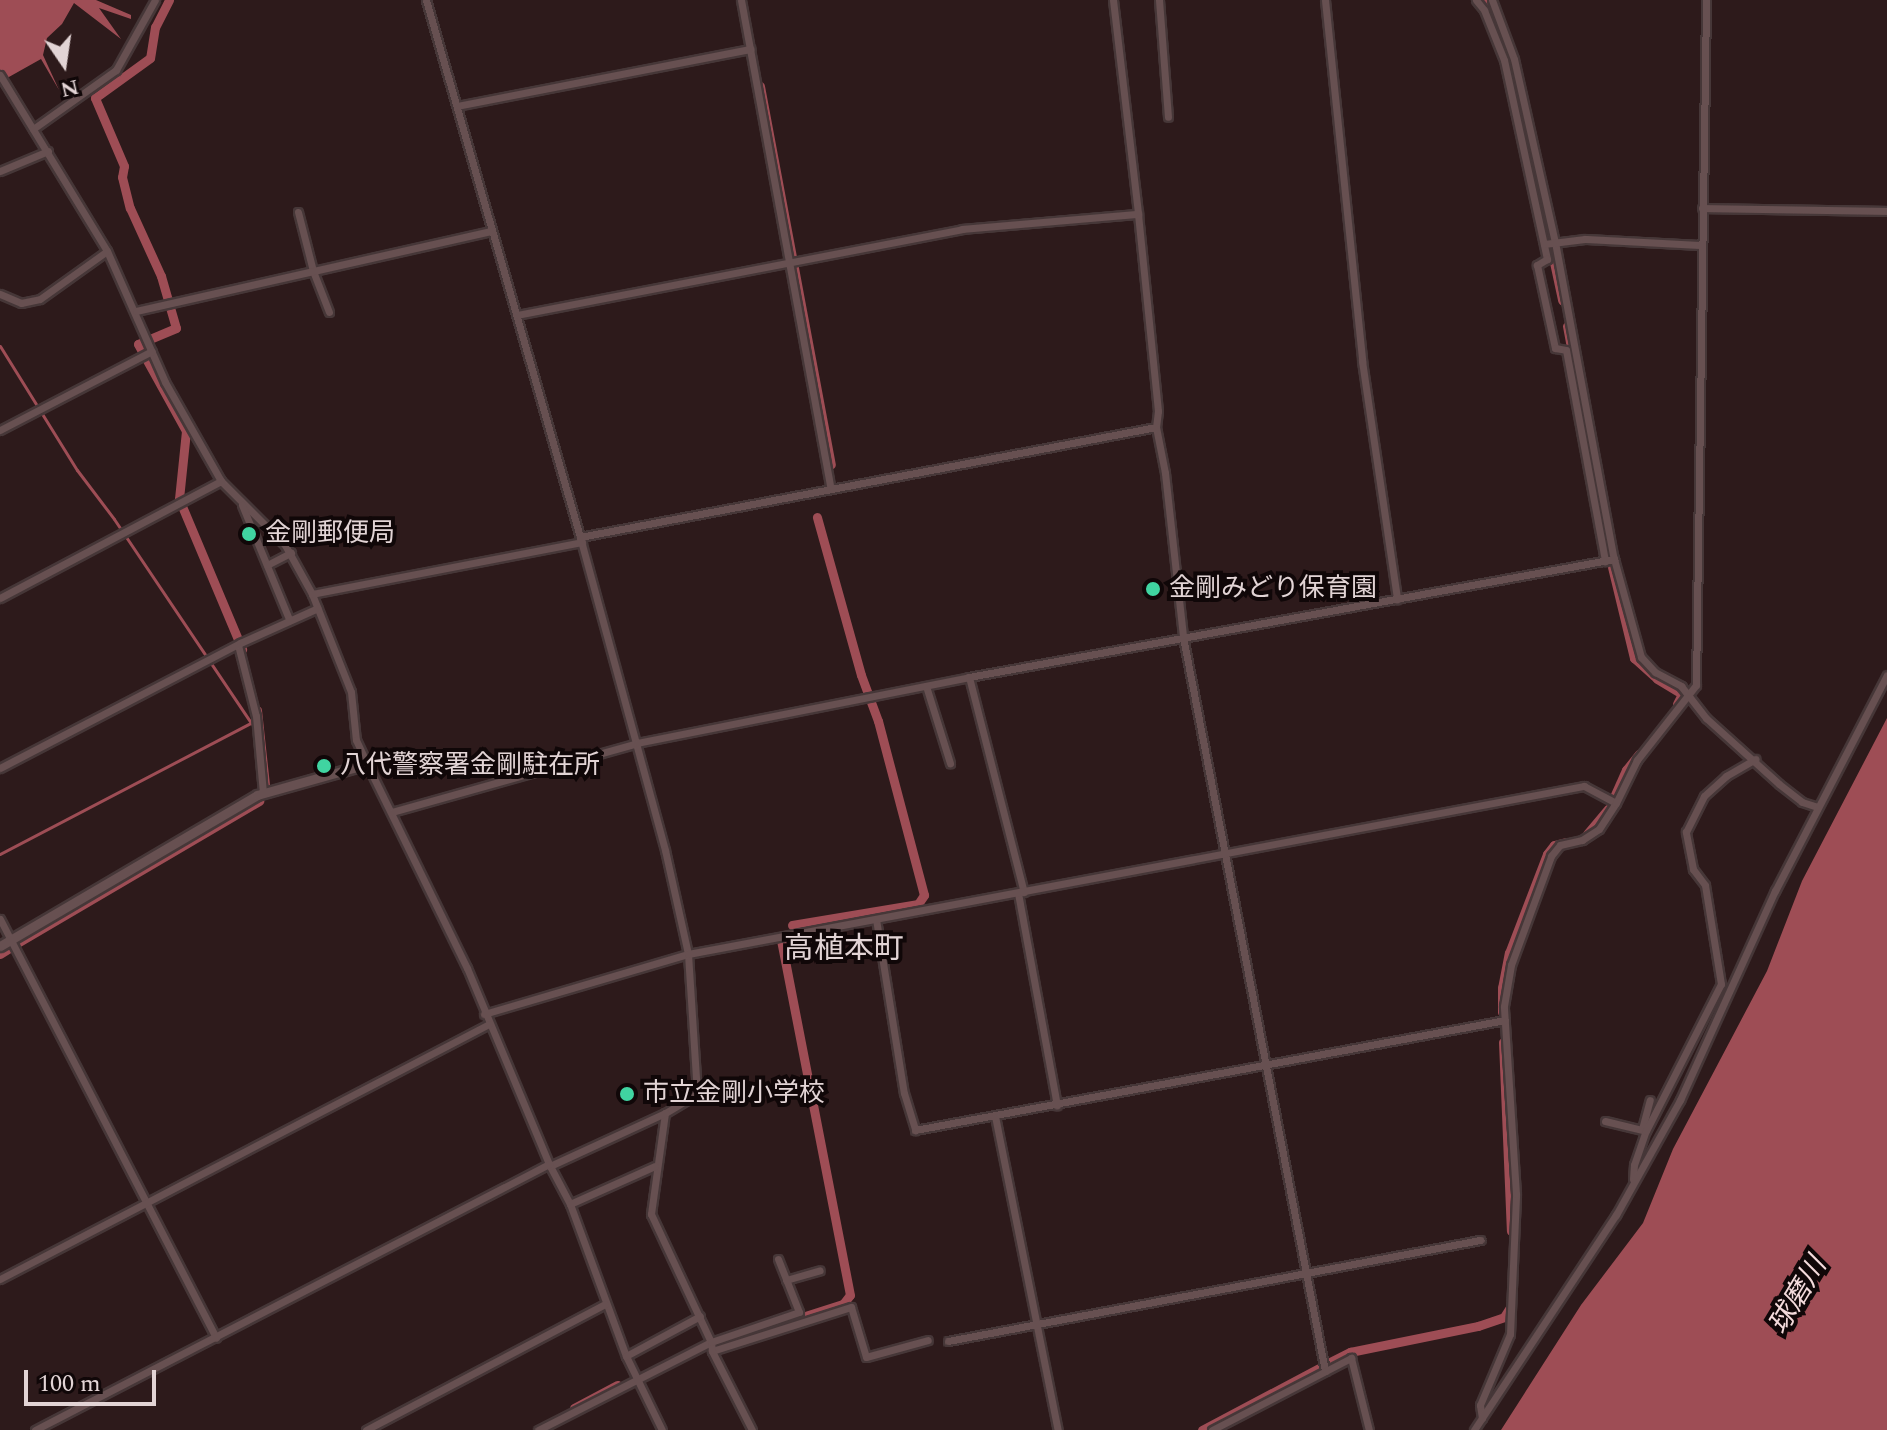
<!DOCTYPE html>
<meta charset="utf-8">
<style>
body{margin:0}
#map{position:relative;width:1887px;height:1430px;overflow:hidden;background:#2d1a1b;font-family:Spectral,"Noto Sans JP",serif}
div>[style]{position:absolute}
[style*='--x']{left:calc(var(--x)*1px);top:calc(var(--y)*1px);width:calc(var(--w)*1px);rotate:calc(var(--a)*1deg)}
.water>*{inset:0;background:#9e4d55}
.stream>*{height:3px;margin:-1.5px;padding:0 1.5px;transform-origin:1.5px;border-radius:1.5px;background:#9e4d55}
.canal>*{height:9px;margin:-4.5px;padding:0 4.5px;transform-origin:4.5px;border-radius:4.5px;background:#9e4d55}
.roads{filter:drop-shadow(2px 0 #463738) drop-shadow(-2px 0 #463738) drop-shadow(0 2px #463738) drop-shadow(0 -2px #463738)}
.minor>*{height:7px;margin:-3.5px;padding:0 3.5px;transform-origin:3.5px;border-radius:3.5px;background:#675051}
.tertiary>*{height:9px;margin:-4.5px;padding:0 4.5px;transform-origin:4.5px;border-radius:4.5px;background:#675051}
.dots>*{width:22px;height:22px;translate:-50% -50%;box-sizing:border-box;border:4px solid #100708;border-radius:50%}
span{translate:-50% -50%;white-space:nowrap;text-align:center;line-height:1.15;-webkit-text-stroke:8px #100708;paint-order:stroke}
.poi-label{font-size:26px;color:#e2d4d5}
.left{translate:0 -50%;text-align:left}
.water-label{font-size:28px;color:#f4dbdc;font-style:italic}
.quarter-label{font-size:30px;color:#e2d4d5}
.north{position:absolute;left:24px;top:24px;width:80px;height:80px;-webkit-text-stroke:6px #100708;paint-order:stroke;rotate:167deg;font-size:22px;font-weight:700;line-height:32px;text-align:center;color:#e2d4d5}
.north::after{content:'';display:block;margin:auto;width:28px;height:36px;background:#e2d4d5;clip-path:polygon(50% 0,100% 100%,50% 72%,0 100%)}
.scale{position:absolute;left:24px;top:1370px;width:132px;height:36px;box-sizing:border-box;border:4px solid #e2d4d5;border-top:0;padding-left:10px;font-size:24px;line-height:28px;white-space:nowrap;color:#e2d4d5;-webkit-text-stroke:6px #100708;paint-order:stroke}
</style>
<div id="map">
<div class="water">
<i style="clip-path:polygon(0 0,96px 0,131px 15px,131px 19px,99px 8px,121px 39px,74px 3px,62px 24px,47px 38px,43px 55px,59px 90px,41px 59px,0 82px)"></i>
<i style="clip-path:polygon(1887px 718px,1887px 1430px,1501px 1430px,1581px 1305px,1643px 1223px,1673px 1149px,1767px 971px,1802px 881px)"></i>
</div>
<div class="stream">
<i style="--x:0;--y:346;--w:146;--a:58.2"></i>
<i style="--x:77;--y:470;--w:61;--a:52.9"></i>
<i style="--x:114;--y:519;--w:246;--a:56.1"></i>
<i style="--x:251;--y:723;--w:11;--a:22"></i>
<i style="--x:0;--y:854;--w:283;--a:-27.6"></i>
</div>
<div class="canal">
<i style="--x:169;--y:0;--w:30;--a:117"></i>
<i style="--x:155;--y:27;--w:31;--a:99"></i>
<i style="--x:150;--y:58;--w:68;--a:144"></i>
<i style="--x:95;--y:98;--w:74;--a:66.9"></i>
<i style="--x:124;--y:166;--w:11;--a:100"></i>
<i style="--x:122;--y:177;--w:32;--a:76"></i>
<i style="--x:130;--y:208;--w:75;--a:65.5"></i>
<i style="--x:161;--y:276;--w:54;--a:73.9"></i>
<i style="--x:176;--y:328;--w:41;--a:157.2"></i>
<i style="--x:138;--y:344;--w:99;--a:61.1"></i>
<i style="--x:186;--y:431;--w:68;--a:95.9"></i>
<i style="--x:179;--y:499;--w:163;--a:67.2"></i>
<i style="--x:1485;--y:0;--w:66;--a:66.9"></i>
<i style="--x:760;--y:86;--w:385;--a:79.4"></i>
<i style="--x:1519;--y:99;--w:206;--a:77.9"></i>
<i style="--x:1567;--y:326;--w:237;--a:79.5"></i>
<i style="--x:1612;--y:567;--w:94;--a:76.4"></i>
<i style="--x:1634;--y:658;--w:31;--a:42"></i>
<i style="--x:1657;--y:679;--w:29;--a:31"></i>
<i style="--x:1682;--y:694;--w:11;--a:117"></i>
<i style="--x:257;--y:710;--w:75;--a:83.9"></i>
<i style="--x:1613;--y:799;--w:32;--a:-66"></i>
<i style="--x:1626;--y:770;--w:21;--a:-51"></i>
<i style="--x:1587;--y:834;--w:33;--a:-50"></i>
<i style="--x:792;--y:925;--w:128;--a:-9.5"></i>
<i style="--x:918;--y:904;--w:11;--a:-56"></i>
<i style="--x:924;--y:895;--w:180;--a:-104.8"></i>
<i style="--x:878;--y:721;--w:49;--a:-110.3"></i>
<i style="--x:861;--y:675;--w:164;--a:-105.6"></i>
<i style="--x:17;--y:943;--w:281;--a:-30.4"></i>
<i style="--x:0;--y:954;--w:9;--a:-32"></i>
<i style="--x:1502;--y:1012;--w:24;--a:-90"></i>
<i style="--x:1502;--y:988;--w:36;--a:-79"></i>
<i style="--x:1509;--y:953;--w:106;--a:-69"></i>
<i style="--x:1547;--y:854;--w:11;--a:-52"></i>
<i style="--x:1554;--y:845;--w:12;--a:-14"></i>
<i style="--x:1503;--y:1042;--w:189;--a:87.6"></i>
<i style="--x:711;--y:1346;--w:139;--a:-17.7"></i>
<i style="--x:843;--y:1304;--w:11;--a:-52"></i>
<i style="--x:850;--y:1295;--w:362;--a:-101"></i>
<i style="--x:1328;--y:1363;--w:25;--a:-27"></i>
<i style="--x:1350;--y:1352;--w:131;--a:-11.5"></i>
<i style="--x:1478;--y:1326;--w:28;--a:-19"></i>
<i style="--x:1504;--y:1317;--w:13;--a:-58"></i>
<i style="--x:574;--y:1408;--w:49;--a:-28.1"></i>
<i style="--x:1202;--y:1430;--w:132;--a:-27.9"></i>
</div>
<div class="roads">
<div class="minor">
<i style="--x:426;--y:0;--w:559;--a:74"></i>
<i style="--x:580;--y:537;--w:324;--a:74.8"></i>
<i style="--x:665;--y:850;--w:107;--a:77.5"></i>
<i style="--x:688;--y:954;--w:140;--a:86.3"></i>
<i style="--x:697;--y:1094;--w:37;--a:149"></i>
<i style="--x:665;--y:1113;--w:102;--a:97.9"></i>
<i style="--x:651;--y:1214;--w:141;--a:64.9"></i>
<i style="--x:711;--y:1342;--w:194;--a:153"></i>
<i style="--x:741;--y:0;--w:496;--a:79.6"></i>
<i style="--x:1113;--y:0;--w:215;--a:83.3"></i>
<i style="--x:1138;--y:214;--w:198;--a:84.2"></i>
<i style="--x:1158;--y:411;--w:16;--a:97"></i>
<i style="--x:1156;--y:427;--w:47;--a:78.9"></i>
<i style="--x:1165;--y:473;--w:165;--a:83.7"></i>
<i style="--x:1183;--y:637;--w:748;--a:79.05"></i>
<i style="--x:1159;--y:0;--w:117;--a:85.6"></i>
<i style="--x:1325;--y:0;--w:363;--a:84.1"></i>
<i style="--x:1362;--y:361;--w:241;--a:81.6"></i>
<i style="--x:1476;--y:0;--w:13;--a:51"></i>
<i style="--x:1484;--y:10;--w:54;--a:68.2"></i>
<i style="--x:1504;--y:60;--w:204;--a:77.8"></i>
<i style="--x:1547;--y:259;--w:12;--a:149"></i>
<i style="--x:1537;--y:265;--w:85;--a:77.8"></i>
<i style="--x:1555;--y:348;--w:11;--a:10"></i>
<i style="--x:1566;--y:350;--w:215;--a:79.5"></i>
<i style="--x:1492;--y:0;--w:63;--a:69.6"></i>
<i style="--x:1514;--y:59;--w:188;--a:77.4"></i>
<i style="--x:1555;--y:242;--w:322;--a:79.5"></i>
<i style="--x:1614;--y:559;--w:102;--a:74.6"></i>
<i style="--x:1641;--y:657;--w:21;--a:47"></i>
<i style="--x:1655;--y:672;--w:30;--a:28"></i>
<i style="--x:1681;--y:686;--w:41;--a:52"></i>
<i style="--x:1706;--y:718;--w:98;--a:42.1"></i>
<i style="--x:1779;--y:784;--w:29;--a:38"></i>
<i style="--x:1802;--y:802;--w:16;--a:18"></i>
<i style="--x:0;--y:75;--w:206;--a:58.7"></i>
<i style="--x:107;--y:251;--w:143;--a:66.1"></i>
<i style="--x:165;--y:382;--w:114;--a:60.5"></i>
<i style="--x:221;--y:481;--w:91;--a:45"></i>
<i style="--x:285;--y:545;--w:56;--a:61.1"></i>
<i style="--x:312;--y:594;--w:105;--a:68.3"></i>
<i style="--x:351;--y:692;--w:48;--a:84.1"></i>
<i style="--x:356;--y:740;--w:26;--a:65"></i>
<i style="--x:367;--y:764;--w:227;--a:63.9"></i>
<i style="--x:467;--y:968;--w:215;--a:67.3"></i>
<i style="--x:550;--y:1166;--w:43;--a:62.2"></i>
<i style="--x:570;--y:1204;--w:162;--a:69.8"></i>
<i style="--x:626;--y:1356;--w:82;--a:64.1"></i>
<i style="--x:457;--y:106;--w:299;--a:-11"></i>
<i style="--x:33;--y:129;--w:102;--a:-35.4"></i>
<i style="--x:116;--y:70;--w:80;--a:-60.9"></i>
<i style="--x:0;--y:171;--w:52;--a:-22.6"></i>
<i style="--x:1702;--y:208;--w:185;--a:0.9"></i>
<i style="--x:298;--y:212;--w:61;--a:75.7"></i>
<i style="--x:313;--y:271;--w:44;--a:68.7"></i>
<i style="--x:1544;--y:244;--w:41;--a:-7"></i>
<i style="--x:1585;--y:239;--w:116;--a:3"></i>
<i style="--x:0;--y:294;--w:23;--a:23"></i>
<i style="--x:21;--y:303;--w:19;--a:-12"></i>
<i style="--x:40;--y:299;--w:82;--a:-35.6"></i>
<i style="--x:136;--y:311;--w:365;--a:-12.7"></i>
<i style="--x:517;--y:315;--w:453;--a:-10.9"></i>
<i style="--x:962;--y:229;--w:177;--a:-4.9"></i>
<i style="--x:0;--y:430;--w:171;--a:-27.5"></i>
<i style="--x:242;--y:505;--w:123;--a:67.6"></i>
<i style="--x:580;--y:537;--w:586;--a:-10.81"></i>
<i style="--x:267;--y:565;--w:27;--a:-27"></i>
<i style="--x:312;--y:594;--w:275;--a:-10.9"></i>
<i style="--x:0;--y:598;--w:250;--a:-27.9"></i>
<i style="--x:238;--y:645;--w:73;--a:75.8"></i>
<i style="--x:256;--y:716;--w:77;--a:84.8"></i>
<i style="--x:969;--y:677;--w:222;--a:75.7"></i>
<i style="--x:926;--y:686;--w:81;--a:72.7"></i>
<i style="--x:0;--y:768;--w:271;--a:-27.5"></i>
<i style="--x:240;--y:643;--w:85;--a:-24.2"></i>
<i style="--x:392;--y:812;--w:255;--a:-15.7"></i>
<i style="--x:637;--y:743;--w:338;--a:-11.2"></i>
<i style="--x:969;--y:677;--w:656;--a:-10.37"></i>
<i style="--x:1018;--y:893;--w:216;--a:79.6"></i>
<i style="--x:0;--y:919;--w:471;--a:62.7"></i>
<i style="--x:876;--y:919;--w:176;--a:80.9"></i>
<i style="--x:904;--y:1093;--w:39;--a:73"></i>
<i style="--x:915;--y:1130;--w:600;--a:-10.56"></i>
<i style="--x:484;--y:1014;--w:213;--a:-16.4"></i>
<i style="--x:688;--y:954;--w:912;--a:-10.62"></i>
<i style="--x:1584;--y:786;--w:36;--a:28"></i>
<i style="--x:995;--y:1116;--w:320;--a:78.7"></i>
<i style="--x:1605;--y:1121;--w:42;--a:13.7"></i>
<i style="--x:1642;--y:1129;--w:30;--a:-75"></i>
<i style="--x:550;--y:1166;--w:127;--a:-24.7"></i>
<i style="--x:1633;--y:1179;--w:14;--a:-86"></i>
<i style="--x:1634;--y:1165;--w:36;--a:-71"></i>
<i style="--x:1646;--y:1131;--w:165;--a:-63"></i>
<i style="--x:1721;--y:984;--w:100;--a:-99.2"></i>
<i style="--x:1705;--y:885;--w:20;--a:-127"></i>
<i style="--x:1693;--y:869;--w:38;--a:-101"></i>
<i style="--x:1686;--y:832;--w:40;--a:-63.4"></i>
<i style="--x:1704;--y:796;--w:30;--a:-42"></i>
<i style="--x:1726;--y:776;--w:34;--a:-30"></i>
<i style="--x:570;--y:1204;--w:93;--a:-24.1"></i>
<i style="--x:0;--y:1279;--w:551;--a:-27.54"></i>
<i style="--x:786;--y:1280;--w:35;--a:-16"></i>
<i style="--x:948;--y:1341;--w:542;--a:-10.75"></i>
<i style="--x:712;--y:1351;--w:146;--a:-17.6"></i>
<i style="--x:851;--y:1307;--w:52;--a:73.3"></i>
<i style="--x:866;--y:1357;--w:64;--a:-15.3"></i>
<i style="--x:626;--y:1356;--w:84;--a:-28.4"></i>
<i style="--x:1482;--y:1418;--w:13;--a:-99"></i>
<i style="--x:1480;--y:1405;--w:77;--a:-67.1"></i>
<i style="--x:1510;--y:1334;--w:140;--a:-87.5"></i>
<i style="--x:1516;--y:1194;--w:188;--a:-93.7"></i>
<i style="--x:1504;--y:1006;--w:42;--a:-80.3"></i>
<i style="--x:1511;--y:965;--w:116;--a:-69.8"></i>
<i style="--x:1551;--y:856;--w:14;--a:-51"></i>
<i style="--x:1560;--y:845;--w:23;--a:-13"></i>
<i style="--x:1582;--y:840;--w:20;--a:-33"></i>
<i style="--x:1599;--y:829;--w:31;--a:-57"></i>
<i style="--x:1616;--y:803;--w:48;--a:-64"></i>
<i style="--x:1637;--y:760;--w:95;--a:-51.8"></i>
<i style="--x:1696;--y:685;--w:685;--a:-89.16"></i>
<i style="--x:35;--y:1430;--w:579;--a:-27.36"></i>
<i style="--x:366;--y:1430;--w:270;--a:-27.8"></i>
<i style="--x:752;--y:1430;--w:89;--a:-116.9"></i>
<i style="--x:712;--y:1351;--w:9;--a:-96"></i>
<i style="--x:711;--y:1342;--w:93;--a:-18.8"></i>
<i style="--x:799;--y:1312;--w:57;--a:-111.6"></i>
<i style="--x:1212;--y:1430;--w:157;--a:-27.4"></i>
<i style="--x:1351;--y:1358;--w:74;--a:76"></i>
<i style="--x:1474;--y:1430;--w:258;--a:-56.6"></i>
<i style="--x:1616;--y:1215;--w:132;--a:-60.9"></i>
<i style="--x:1680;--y:1100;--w:230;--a:-65.6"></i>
<i style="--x:1775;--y:891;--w:243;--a:-62.6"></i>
</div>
<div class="tertiary">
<i style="--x:0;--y:946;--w:298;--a:-30.4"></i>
<i style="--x:257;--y:795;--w:114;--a:-15.7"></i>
</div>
</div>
<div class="dots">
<i style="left:249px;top:534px;background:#40d4a1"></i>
<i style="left:1153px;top:589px;background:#40d4a1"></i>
<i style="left:324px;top:766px;background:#40d4a1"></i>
<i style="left:627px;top:1094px;background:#40d4a1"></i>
</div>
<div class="poi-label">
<span class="left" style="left:265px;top:534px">金剛郵便局</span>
<span class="left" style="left:1169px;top:589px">金剛みどり保育園</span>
<span class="left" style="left:340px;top:766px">八代警察署金剛駐在所</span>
<span class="left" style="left:643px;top:1094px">市立金剛小学校</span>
</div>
<div class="water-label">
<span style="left:1798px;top:1296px;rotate:-59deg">球磨川</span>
</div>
<div class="quarter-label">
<span style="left:844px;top:949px">高植本町</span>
</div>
<div class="north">N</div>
<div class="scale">100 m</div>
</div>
